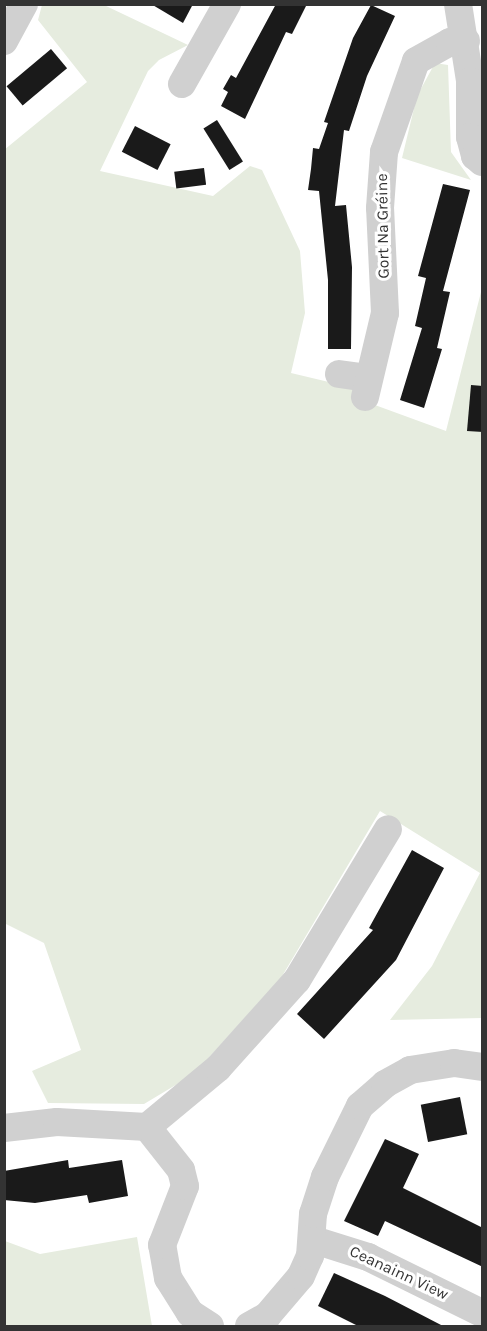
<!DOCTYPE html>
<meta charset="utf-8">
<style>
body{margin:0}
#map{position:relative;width:487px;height:1331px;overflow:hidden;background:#fff;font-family:Karla,sans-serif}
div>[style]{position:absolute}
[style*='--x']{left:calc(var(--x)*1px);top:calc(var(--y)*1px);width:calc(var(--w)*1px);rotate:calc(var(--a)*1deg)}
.green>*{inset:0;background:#e6ecdf}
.building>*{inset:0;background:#1a1a1a;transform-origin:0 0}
.minor>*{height:28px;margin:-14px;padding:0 14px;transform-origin:14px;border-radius:14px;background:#d0d0d0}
span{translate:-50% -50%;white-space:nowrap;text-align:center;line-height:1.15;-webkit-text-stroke:6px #fff;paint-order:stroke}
.street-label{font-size:16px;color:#333}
.frame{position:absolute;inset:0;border:6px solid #333;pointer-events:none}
</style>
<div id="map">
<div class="green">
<i style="clip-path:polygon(42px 5px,104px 5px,188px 45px,159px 60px,148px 71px,100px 171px,213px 196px,250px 166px,262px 170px,300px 251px,305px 313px,291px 373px,354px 388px,364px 401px,446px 431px,482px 288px,482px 1018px,390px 1020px,432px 966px,480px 873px,380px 811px,281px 978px,194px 1074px,144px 1104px,48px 1103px,32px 1071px,81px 1050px,44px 943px,4px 923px,4px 150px,87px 82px,38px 20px)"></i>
<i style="clip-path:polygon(435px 63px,448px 65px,451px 152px,471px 180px,402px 158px,417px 96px)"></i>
<i style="clip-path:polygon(137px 1237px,152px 1326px,5px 1326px,5px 1241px,40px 1254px)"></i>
</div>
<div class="building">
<i style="clip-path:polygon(151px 4px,193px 4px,183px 23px)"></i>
<i style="clip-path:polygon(276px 4px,307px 4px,292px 34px,286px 32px,245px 119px,221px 106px,228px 92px,223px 89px,231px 75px,236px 78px)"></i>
<i style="clip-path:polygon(371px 5px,395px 16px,367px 76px,349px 131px,344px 130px,335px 206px,346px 205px,352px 267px,351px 349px,328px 349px,328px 280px,319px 191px,308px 190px,311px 169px,313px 148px,319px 149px,328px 123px,324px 122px,353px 38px)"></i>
<i style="left:51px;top:49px;width:25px;height:58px;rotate:50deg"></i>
<i style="left:217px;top:120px;width:49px;height:16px;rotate:58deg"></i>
<i style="left:135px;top:126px;width:40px;height:29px;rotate:27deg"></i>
<i style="left:204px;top:168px;width:17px;height:30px;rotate:83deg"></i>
<i style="clip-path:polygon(443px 184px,470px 190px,443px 291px,450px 292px,437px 348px,442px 349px,424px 408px,400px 400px,422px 328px,415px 326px,426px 278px,418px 276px)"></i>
<i style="clip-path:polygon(471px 385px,483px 386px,483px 432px,467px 431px)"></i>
<i style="clip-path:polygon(412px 850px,444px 868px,396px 960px,324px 1039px,297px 1014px,373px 930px,369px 928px)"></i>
<i style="left:460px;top:1097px;width:38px;height:40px;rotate:79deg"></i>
<i style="clip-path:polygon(385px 1139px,419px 1154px,403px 1188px,483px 1228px,483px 1267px,385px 1221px,378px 1236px,344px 1221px)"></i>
<i style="clip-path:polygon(68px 1160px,69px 1168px,122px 1160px,128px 1196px,89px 1203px,87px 1195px,35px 1203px,4px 1200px,4px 1171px)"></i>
<i style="clip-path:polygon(334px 1273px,385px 1296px,443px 1326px,358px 1326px,318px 1306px)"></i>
</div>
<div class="minor">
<i style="--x:458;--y:4;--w:78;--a:81.1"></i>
<i style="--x:470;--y:81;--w:56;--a:90"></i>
<i style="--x:470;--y:137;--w:20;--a:75"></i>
<i style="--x:475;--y:156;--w:9;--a:41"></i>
<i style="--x:4;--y:41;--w:42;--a:-61.6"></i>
<i style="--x:182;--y:84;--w:92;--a:-60.6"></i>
<i style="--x:339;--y:374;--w:30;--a:8"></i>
<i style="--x:365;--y:397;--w:86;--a:-76.6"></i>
<i style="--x:385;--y:313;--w:105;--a:-92.7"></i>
<i style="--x:380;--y:208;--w:56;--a:-85.9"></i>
<i style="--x:384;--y:152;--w:96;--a:-70.6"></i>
<i style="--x:416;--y:61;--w:39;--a:-29"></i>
<i style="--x:450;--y:42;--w:16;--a:-4"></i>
<i style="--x:4;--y:1128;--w:53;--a:-6.5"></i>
<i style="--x:57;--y:1122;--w:90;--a:3.2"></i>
<i style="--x:314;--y:1240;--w:57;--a:17.5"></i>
<i style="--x:368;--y:1257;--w:127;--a:26.2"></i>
<i style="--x:210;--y:1326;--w:24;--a:-147"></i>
<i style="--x:190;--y:1313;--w:41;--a:-122.2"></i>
<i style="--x:168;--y:1278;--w:34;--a:-100"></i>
<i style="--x:162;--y:1245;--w:63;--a:-68.7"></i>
<i style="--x:185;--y:1186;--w:16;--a:-104"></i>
<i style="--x:181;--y:1170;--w:55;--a:-128.3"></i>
<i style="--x:147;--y:1127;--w:92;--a:-39.7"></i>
<i style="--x:218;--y:1068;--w:118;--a:-48.1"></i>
<i style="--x:297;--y:980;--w:176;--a:-58.9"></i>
<i style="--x:249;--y:1326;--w:21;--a:-29"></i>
<i style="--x:267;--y:1316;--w:52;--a:-49.6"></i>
<i style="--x:301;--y:1276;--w:22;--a:-66"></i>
<i style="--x:310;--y:1256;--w:42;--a:-85.9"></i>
<i style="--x:313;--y:1214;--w:39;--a:-72"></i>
<i style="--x:325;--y:1177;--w:79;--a:-63.8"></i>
<i style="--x:360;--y:1106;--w:33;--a:-41"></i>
<i style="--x:385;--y:1084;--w:29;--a:-29"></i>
<i style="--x:410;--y:1070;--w:45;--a:-9"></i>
<i style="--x:454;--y:1063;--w:28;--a:8"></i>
</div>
<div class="street-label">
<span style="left:383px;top:226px;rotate:-91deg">Gort Na Gréine</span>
<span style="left:399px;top:1273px;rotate:25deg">Ceanainn View</span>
</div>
<div class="frame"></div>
</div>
